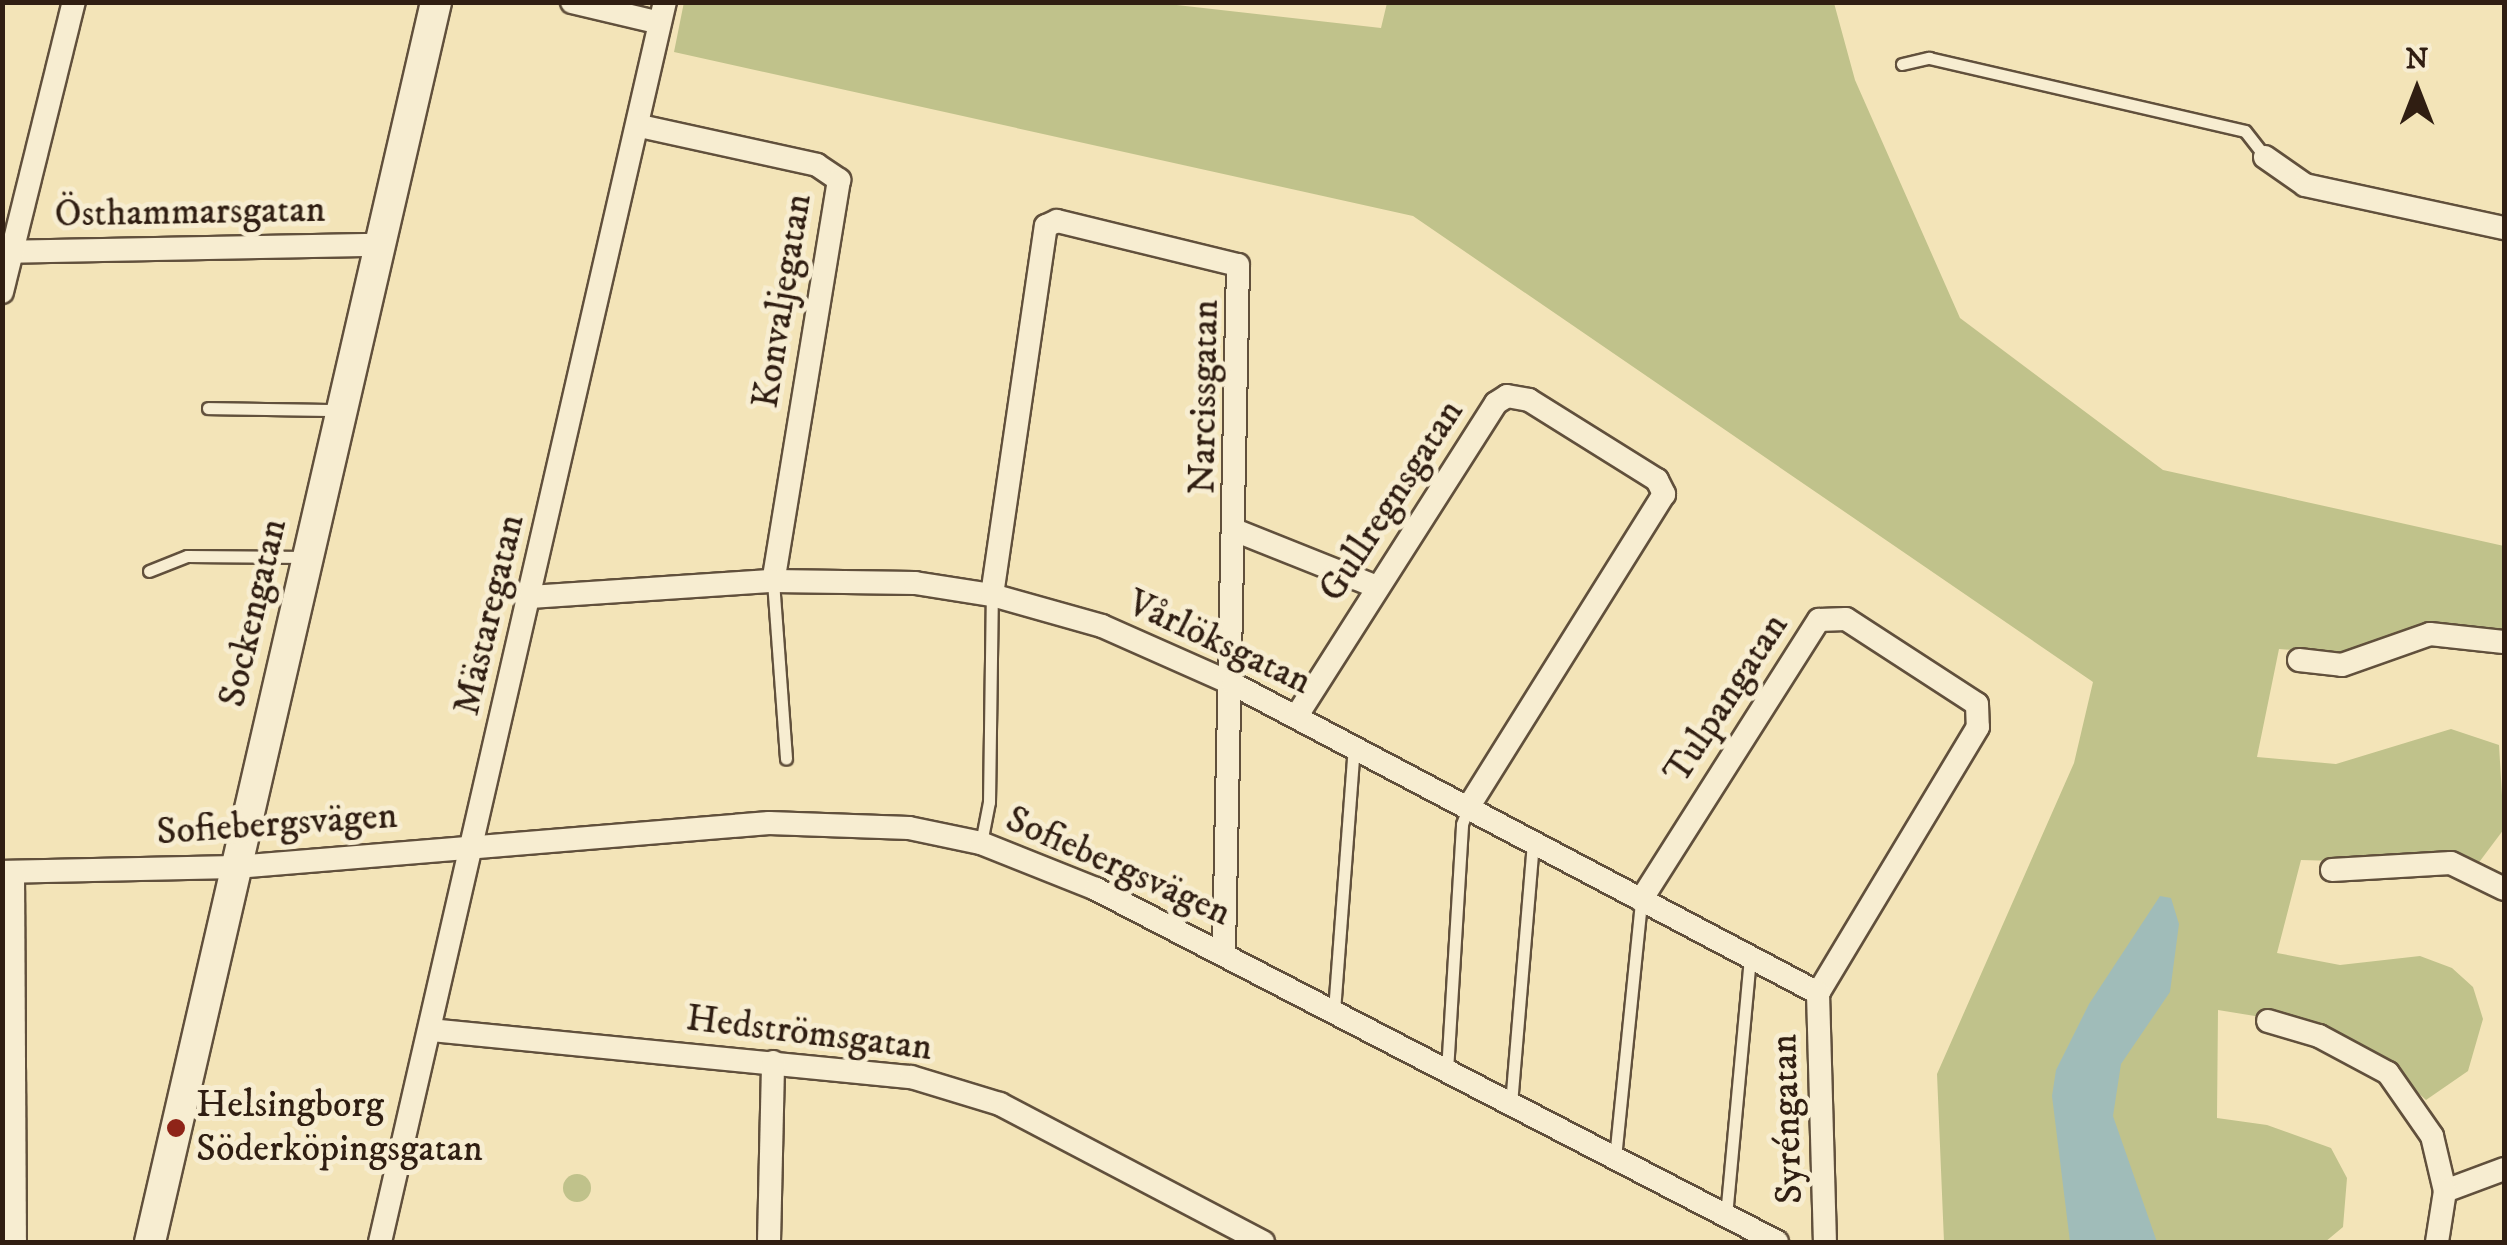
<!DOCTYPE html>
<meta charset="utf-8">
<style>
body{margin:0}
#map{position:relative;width:2507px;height:1245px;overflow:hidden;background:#f3e4b8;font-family:"IM FELL DW Pica",serif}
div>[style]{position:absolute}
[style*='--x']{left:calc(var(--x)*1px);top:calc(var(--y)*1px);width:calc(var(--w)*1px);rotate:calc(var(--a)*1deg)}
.green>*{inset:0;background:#c0c28b}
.round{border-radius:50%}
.water>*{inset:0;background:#a0bcb9}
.roads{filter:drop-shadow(2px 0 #61503c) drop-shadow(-2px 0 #61503c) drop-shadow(0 2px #61503c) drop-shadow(0 -2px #61503c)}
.lane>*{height:11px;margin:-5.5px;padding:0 5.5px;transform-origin:5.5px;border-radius:5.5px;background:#f7edd1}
.street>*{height:22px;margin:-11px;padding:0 11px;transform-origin:11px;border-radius:11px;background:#f7edd1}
.secondary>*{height:30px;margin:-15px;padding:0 15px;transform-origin:15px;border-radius:15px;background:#f7edd1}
.dots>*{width:28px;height:28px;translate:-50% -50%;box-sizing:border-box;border:5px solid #f7edd1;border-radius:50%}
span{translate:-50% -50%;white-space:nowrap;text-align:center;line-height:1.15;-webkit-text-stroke:10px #f7edd1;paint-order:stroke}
.street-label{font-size:38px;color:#301e12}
.poi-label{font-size:38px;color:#301e12}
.left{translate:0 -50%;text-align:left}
.frame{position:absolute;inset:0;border:5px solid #301e12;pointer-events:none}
.north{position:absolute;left:2367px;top:40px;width:100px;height:100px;-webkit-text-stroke:8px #f7edd1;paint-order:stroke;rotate:0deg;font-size:28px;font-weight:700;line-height:40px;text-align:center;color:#301e12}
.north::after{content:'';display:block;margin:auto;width:35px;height:45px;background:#301e12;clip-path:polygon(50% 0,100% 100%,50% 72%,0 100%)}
</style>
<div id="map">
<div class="green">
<i style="clip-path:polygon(684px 2px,1150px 2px,1381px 28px,1387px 3px,1834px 3px,1855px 80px,1960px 318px,2163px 470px,2504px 546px,2504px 635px,2438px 627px,2336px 653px,2279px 649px,2257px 757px,2336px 764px,2451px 729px,2499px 745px,2504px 829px,2477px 865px,2301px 860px,2277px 953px,2340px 965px,2420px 956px,2452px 968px,2473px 987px,2483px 1019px,2468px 1071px,2426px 1100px,2370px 1049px,2298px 1023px,2218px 1010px,2217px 1118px,2267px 1125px,2331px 1148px,2347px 1178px,2343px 1227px,2325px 1242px,1944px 1242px,1937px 1074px,2074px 763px,2093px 682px,1413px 216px,674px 52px)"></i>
<i class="round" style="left:563px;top:1174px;width:28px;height:28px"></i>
</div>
<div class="water">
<i style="clip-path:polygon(2160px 896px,2171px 898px,2179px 924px,2170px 992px,2121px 1064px,2113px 1116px,2157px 1242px,2070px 1242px,2052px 1096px,2056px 1070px,2089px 1004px)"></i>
</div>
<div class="roads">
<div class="lane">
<i style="--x:1902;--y:64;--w:28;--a:-13"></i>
<i style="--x:1929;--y:58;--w:324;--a:13"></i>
<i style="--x:2245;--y:131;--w:33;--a:52"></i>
<i style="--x:208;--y:408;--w:131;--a:0.9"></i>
<i style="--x:149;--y:571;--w:41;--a:-21.5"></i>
<i style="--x:187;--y:556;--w:120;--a:0.5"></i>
<i style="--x:773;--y:581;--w:178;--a:85.8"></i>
<i style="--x:981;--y:843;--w:42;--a:-79"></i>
<i style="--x:989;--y:802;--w:207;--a:-89.2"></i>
<i style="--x:1334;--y:1011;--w:264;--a:-85.7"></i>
<i style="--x:1447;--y:1071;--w:247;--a:-86.5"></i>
<i style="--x:1462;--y:824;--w:17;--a:-69"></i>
<i style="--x:1511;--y:1104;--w:262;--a:-85.2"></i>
<i style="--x:1615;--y:1158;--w:259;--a:-84.2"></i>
<i style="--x:1726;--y:1216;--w:260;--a:-84.7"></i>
</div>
<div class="street">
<i style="--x:572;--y:2;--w:90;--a:13.4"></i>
<i style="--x:640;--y:126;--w:181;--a:12.4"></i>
<i style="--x:817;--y:165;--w:27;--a:34"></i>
<i style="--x:839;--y:180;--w:406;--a:99.3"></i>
<i style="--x:2265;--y:157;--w:49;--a:35"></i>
<i style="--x:2305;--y:185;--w:204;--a:12.2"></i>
<i style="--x:2;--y:252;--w:378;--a:-1.1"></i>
<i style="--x:2;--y:292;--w:299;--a:-76.1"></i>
<i style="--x:1237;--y:531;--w:151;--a:21.8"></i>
<i style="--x:992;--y:595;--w:373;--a:-81.7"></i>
<i style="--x:1046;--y:226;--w:12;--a:-24"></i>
<i style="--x:1057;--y:221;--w:186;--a:13.7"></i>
<i style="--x:1238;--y:265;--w:687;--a:91.17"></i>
<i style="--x:530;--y:597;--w:244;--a:-3.8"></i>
<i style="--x:773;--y:581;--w:142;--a:0.8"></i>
<i style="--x:915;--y:583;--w:78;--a:8.9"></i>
<i style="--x:992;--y:595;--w:114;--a:15.7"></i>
<i style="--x:1102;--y:626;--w:143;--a:23.9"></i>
<i style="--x:1233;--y:684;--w:662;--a:27.84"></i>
<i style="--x:2299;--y:660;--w:43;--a:6.6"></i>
<i style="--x:2342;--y:665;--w:93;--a:-19.4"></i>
<i style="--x:2430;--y:634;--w:74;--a:6.2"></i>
<i style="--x:1296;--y:717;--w:372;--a:-57.5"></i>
<i style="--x:1496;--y:403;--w:13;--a:-32"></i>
<i style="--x:1507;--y:396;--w:22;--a:10"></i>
<i style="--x:1529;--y:400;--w:151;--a:32"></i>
<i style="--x:1657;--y:480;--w:16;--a:63"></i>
<i style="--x:1664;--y:494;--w:370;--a:122"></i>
<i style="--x:2332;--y:870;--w:119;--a:-3.4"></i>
<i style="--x:2451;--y:863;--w:59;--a:26.1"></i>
<i style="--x:2;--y:872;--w:234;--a:-1.2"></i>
<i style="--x:236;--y:867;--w:535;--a:-4.72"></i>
<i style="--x:769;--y:823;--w:140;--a:2"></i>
<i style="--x:909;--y:828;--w:74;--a:11.8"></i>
<i style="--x:981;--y:843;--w:124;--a:21.8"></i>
<i style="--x:1096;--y:889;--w:767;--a:27.4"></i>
<i style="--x:13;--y:872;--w:370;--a:89.7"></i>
<i style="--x:1641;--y:900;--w:332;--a:-57.6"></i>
<i style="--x:1819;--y:620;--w:27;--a:-2"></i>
<i style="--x:1846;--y:619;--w:156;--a:33"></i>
<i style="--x:1977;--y:704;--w:23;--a:88"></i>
<i style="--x:1978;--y:727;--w:310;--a:121"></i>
<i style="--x:1818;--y:993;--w:249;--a:88.4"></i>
<i style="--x:2268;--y:1021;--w:53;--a:16.4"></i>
<i style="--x:2319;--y:1036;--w:78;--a:28.2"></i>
<i style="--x:2388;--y:1073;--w:77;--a:55.1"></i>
<i style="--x:2432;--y:1136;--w:57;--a:76.7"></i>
<i style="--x:2445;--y:1191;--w:63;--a:-20.4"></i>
<i style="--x:430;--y:1030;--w:483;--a:5.6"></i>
<i style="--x:911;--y:1077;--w:93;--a:16.9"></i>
<i style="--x:1000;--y:1104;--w:297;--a:27.7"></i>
<i style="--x:380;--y:1242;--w:1272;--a:-77.06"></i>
<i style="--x:769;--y:1242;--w:180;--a:-88.7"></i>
<i style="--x:2437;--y:1242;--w:52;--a:-81.1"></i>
</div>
<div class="secondary">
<i style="--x:150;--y:1242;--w:1273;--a:-77.01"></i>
</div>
</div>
<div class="dots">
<i style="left:176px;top:1128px;background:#8f2418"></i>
</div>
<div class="street-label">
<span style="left:190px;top:213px;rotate:-1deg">Östhammarsgatan</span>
<span style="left:783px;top:301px;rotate:-81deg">Konvaljegatan</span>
<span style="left:1205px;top:397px;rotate:-89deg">Narcissgatan</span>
<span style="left:1392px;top:501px;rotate:-57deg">Gullregnsgatan</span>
<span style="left:254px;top:613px;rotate:-77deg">Sockengatan</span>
<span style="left:490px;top:615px;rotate:-77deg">Mästaregatan</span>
<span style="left:1219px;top:643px;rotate:25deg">Vårlöksgatan</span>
<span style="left:1727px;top:699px;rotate:-57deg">Tulpangatan</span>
<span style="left:277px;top:825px;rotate:-4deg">Sofiebergsvägen</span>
<span style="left:1118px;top:867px;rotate:24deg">Sofiebergsvägen</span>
<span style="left:809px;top:1034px;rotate:7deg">Hedströmsgatan</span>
<span style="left:1788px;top:1119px;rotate:-92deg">Syréngatan</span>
</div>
<div class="poi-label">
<span class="left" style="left:196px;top:1128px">Helsingborg<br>Söderköpingsgatan</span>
</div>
<div class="frame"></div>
<div class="north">N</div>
</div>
